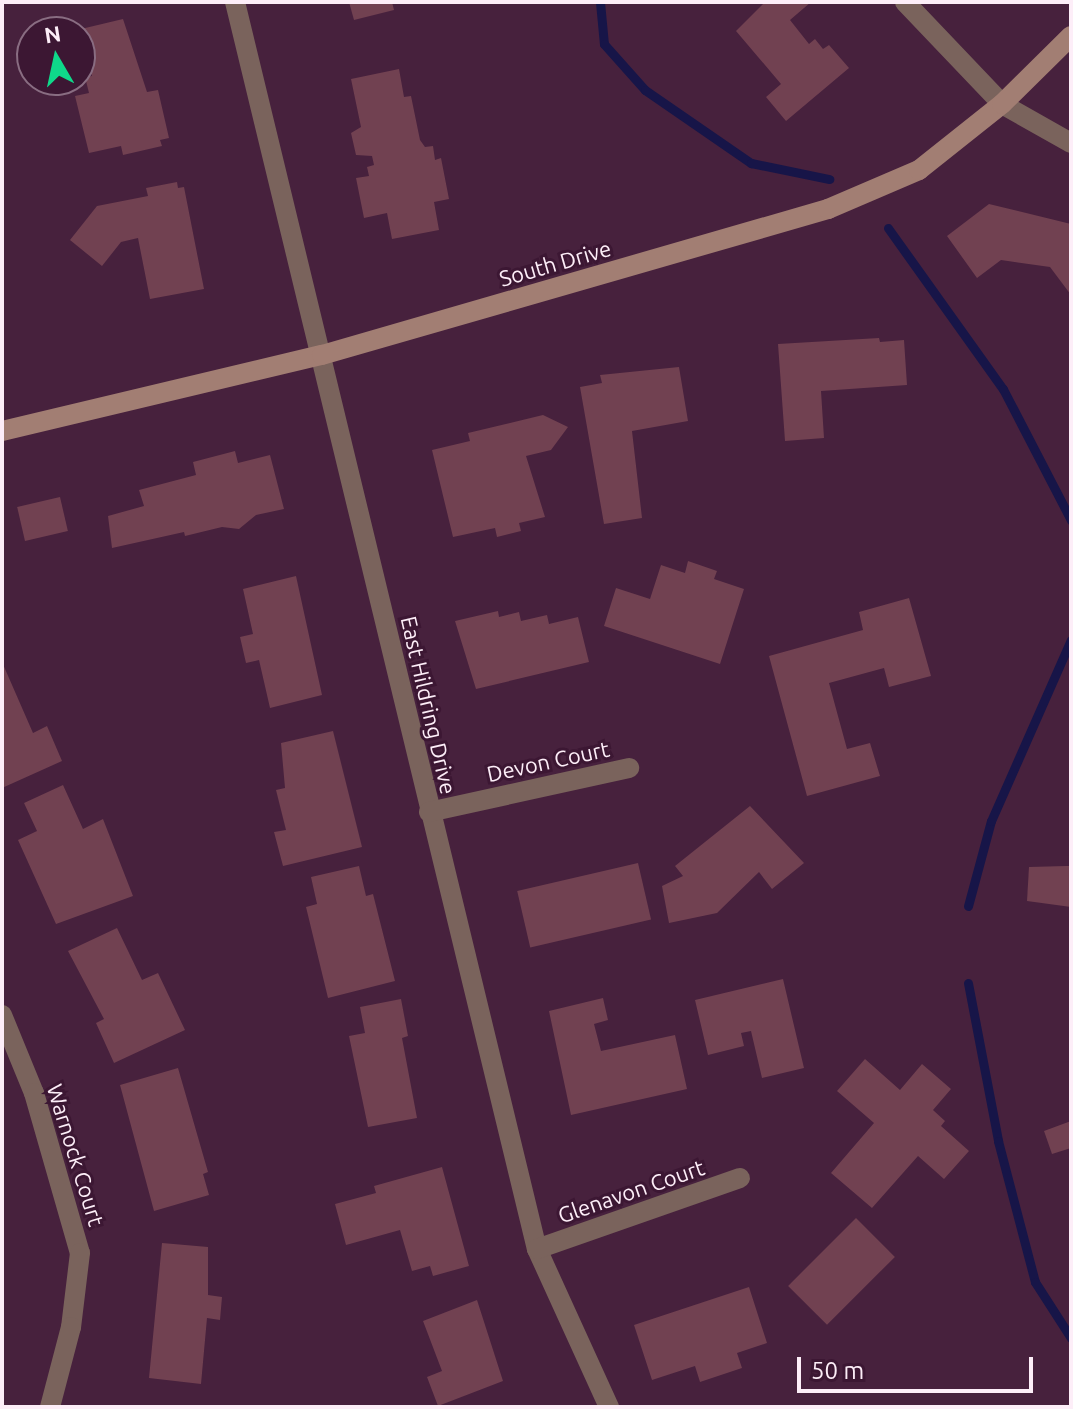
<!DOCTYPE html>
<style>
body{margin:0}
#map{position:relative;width:1073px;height:1409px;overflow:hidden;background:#47213d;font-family:Ubuntu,sans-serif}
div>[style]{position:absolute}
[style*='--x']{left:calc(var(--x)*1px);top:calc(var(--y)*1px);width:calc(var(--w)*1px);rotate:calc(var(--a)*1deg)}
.stream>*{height:9px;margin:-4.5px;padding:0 4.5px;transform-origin:4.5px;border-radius:4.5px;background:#171548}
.building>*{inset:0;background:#714151;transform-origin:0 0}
.street>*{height:20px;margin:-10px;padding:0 10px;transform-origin:10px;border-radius:10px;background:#7a635c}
.secondary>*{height:20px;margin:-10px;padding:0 10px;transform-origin:10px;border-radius:10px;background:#a27e73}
span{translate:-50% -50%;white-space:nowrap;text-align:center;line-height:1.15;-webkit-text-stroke:6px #3c1733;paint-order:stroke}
.street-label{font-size:22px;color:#fdeef8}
.frame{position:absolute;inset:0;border:4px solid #fdeef8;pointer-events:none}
.north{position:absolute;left:16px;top:16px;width:80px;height:80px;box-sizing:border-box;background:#3c1733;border:2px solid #896d82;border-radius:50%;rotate:351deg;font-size:22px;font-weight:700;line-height:32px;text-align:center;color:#fdeef8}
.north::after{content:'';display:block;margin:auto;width:28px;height:36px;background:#0fd98a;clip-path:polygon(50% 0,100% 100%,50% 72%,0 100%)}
.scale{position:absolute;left:797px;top:1357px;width:236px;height:36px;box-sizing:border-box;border:4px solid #fdeef8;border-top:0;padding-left:10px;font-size:24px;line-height:28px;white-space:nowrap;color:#fdeef8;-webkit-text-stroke:6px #3c1733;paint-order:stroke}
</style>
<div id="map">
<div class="stream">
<i style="--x:600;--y:2;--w:42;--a:84.6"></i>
<i style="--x:604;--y:44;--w:62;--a:48.3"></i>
<i style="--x:645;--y:90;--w:129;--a:34.6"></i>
<i style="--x:751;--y:163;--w:80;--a:11.6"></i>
<i style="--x:888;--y:228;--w:198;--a:54.5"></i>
<i style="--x:1003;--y:389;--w:148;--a:62.6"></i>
<i style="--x:968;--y:906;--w:88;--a:-74.9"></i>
<i style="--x:991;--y:821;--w:198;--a:-66.2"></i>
<i style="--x:968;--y:983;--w:161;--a:79.2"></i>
<i style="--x:998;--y:1141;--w:146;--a:75.3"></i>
<i style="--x:1035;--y:1282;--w:67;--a:57.3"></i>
</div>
<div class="building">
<i style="clip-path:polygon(349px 2px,392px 2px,394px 10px,354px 20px)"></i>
<i style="clip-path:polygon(765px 2px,811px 2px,790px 20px,809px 44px,815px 39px,823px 49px,829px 45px,849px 68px,786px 121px,766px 97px,781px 84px,736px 31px)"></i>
<i style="clip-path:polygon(123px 19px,147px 92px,158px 90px,169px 138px,160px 140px,162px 146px,123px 155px,121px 146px,89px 153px,75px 96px,89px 93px,85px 77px,92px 76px,81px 29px)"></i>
<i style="clip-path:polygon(399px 69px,404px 97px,411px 96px,420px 140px,425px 147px,433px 146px,435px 160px,441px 158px,449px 199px,434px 202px,439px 230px,392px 239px,387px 213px,364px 218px,356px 178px,369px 176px,367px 167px,374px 165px,372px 156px,356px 155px,351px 133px,361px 127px,351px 79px)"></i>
<i style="clip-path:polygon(177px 182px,178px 188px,184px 187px,204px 289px,150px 299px,138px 238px,121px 242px,102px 266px,70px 240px,97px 206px,148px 196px,146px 188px)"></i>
<i style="clip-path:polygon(989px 204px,1071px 224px,1071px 295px,1050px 267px,1001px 260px,977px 278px,947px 236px)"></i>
<i style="clip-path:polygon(879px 338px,880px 342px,904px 340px,907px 385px,821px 391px,824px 438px,785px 441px,778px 344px)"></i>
<i style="clip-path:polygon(679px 367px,688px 421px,632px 431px,642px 518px,604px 524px,580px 387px,602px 383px,600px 375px)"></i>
<i style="clip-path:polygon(543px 415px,568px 427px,551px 450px,526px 456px,545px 517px,519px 523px,521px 531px,497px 537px,495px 528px,453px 537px,432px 450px,470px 441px,468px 433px)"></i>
<i style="clip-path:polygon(235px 451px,238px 463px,270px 455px,284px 509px,256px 515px,239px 529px,222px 527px,185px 536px,184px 532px,112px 548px,108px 516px,144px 506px,139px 490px,196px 475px,193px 462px)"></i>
<i style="left:60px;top:497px;width:35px;height:44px;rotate:77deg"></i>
<i style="clip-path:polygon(688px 561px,717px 571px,714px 579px,744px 589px,720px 664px,604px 626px,616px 588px,650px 599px,661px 565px,685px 573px)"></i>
<i style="clip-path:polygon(296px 576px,322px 695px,270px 708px,259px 660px,246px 663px,240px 637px,253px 634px,243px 589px)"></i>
<i style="clip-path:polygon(909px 598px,931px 676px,889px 687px,884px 668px,829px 683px,847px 749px,870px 743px,880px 776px,807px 796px,769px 656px,863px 630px,859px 612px)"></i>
<i style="clip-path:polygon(498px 611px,499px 617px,519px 612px,521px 621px,547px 615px,549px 624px,578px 617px,589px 662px,476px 689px,455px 621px)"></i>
<i style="clip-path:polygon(2px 662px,33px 733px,47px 726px,62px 761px,2px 788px)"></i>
<i style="clip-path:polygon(333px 731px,362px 847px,283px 866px,274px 832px,286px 830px,276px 790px,285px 788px,281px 743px)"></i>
<i style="clip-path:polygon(63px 785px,83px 829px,103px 819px,133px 896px,56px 924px,18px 840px,37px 831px,24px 803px)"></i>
<i style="clip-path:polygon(750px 806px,804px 863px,772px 889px,759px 872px,717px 913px,669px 923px,662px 886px,683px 876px,675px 866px)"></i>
<i style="left:638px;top:863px;width:58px;height:124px;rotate:77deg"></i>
<i style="clip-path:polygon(359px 866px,366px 896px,373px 894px,395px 981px,328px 998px,306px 907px,317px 904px,311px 877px)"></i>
<i style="clip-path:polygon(1066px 866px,1071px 866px,1071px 907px,1027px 901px,1029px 867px)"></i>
<i style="clip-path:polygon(117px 928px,142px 980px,158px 973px,185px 1030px,114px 1063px,96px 1023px,104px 1019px,68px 951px)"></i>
<i style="clip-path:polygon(783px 979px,804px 1068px,762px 1078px,751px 1031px,741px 1033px,744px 1046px,708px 1055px,695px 1000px)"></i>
<i style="clip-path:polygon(603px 998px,608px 1020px,594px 1024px,601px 1051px,675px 1035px,687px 1089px,571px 1115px,549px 1011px)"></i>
<i style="clip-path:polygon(401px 999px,408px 1036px,402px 1038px,417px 1118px,368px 1127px,349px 1036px,365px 1033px,360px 1007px)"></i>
<i style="clip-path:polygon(865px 1059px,900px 1090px,922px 1064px,951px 1089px,933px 1110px,945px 1121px,941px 1126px,969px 1151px,944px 1179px,918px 1156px,872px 1208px,831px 1173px,874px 1123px,837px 1091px)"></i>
<i style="clip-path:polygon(178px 1068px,208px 1172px,203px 1174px,209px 1195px,154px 1211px,120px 1085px)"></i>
<i style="clip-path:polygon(1071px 1121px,1071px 1148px,1052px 1154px,1044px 1131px)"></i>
<i style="clip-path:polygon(442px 1167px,469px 1266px,433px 1276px,430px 1266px,412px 1271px,400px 1230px,346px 1245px,335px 1204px,376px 1193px,374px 1186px)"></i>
<i style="left:856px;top:1218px;width:55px;height:96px;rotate:45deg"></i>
<i style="clip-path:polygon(162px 1243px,208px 1247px,208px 1295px,222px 1297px,220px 1320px,207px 1318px,201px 1384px,149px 1378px)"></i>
<i style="clip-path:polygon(749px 1287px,767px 1343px,737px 1353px,742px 1368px,700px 1382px,695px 1366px,652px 1380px,634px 1325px)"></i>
<i style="clip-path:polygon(477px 1300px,503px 1381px,438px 1406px,427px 1377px,442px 1371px,423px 1321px)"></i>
</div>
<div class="street">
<i style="--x:235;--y:2;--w:1283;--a:76.39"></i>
<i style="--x:537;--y:1249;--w:174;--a:65.5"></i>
<i style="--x:905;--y:2;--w:141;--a:46.4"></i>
<i style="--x:1002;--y:104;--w:79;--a:29.5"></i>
<i style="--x:429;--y:812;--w:205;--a:-12.4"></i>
<i style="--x:2;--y:1015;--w:84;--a:67.7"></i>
<i style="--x:34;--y:1093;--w:166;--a:74"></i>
<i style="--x:80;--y:1253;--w:75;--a:96.9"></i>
<i style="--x:71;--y:1327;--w:83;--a:104.7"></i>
<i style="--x:537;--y:1249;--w:215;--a:-19.3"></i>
</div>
<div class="secondary">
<i style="--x:2;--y:431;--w:329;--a:-13.4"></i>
<i style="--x:322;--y:355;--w:527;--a:-16.09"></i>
<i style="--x:828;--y:209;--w:99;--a:-23.2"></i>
<i style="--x:919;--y:170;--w:106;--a:-38.5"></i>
<i style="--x:1002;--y:104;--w:97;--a:-44.6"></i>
</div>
<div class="street-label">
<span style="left:555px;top:263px;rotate:-16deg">South Drive</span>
<span style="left:429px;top:705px;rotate:77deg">East Hildring Drive</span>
<span style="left:548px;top:761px;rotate:-12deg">Devon Court</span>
<span style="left:76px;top:1155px;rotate:73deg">Warnock Court</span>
<span style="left:631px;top:1191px;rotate:-19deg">Glenavon Court</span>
</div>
<div class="frame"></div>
<div class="north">N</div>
<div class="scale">50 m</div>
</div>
